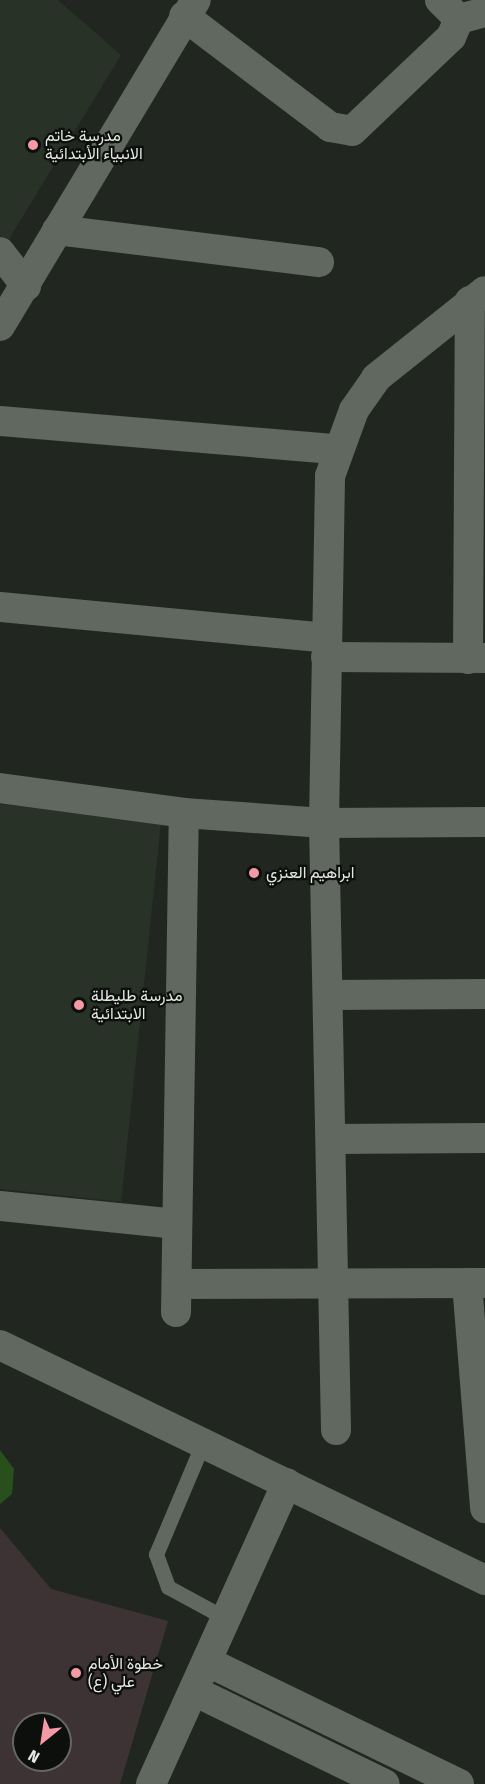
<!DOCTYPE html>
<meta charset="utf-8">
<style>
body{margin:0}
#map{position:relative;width:485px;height:1784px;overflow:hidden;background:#212720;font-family:"Fira Sans Condensed",Vazirmatn,sans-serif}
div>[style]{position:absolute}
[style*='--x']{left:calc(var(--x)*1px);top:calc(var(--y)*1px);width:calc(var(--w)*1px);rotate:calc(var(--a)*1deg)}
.built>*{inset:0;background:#283226;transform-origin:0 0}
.green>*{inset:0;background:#27501d}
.building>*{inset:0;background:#3e3334}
.service>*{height:15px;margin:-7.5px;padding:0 7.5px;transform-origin:7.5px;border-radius:7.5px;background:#60685f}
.minor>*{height:30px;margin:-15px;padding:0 15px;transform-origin:15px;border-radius:15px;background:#60685f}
.dots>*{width:16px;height:16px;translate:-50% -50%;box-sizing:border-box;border:3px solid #0d0f0c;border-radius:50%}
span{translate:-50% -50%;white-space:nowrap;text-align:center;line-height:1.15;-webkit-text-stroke:4.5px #0d0f0c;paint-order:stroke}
.poi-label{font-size:16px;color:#e4e8e3}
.left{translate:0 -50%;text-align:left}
.north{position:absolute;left:12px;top:1712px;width:60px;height:60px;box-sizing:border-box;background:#0d0f0c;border:2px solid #636662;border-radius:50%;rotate:210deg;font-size:16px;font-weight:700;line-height:24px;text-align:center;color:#e4e8e3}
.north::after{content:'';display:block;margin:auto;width:21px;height:27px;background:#f49aa5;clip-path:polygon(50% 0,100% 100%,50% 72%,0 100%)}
</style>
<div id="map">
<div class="built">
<i style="clip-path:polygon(0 0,58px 0,121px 55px,6px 244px,0 235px)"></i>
<i style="left:0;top:804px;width:162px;height:383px;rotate:6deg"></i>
</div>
<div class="green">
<i style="clip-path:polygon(0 1450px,14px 1469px,12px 1494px,0 1504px)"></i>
</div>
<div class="building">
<i style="clip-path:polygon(evenodd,0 1528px,51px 1589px,168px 1621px,120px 1784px,0 1784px,0 1528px,24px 1724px,60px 1724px,60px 1760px,24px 1760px,24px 1724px)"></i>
</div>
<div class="service">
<i style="--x:203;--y:1443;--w:121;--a:112.9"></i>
<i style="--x:156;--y:1554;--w:35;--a:70"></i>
<i style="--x:168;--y:1587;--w:67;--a:28.5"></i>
</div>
<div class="minor">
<i style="--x:184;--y:16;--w:183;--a:37.2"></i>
<i style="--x:330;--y:127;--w:22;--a:10"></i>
<i style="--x:352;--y:131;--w:137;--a:-43.5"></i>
<i style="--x:451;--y:37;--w:20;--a:-66"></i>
<i style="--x:459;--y:19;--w:27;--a:-135"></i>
<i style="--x:459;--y:19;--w:27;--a:-15"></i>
<i style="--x:57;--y:230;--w:264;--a:7"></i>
<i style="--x:0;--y:252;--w:43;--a:52.6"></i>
<i style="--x:0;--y:326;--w:380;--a:-59"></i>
<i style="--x:0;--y:421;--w:337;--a:4.8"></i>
<i style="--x:0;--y:607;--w:326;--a:5.4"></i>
<i style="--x:326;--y:657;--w:159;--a:0.4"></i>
<i style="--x:468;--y:659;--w:358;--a:-89.7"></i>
<i style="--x:0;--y:788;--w:186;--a:7.7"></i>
<i style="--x:184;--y:813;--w:140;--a:4.1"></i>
<i style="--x:324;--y:823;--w:161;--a:-0.4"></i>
<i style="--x:328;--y:995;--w:157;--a:-0.4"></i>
<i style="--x:331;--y:1139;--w:154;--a:-0.4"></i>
<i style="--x:0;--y:1206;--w:178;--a:5.8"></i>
<i style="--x:467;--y:1283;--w:226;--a:85.4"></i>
<i style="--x:177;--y:1284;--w:308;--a:-0.2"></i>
<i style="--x:176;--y:1312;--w:499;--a:-89.1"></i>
<i style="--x:0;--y:1345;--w:539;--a:25.85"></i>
<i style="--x:336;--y:1430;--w:607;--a:-91.13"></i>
<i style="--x:324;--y:823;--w:347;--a:-89"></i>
<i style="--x:330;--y:476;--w:70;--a:-70"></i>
<i style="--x:354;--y:410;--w:39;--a:-55"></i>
<i style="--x:376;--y:378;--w:139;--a:-38.6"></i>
<i style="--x:208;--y:1662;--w:279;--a:25.9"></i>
<i style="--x:194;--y:1691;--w:212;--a:26"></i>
<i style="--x:151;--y:1784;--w:330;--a:-65.7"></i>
</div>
<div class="dots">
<i style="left:33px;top:145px;background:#f49aa5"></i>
<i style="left:254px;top:873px;background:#f49aa5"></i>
<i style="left:79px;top:1005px;background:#f49aa5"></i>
<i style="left:76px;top:1673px;background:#f49aa5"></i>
</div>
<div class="poi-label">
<span class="left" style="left:45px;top:145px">مدرسة خاتم<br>الانبياء الأبتدائية</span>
<span class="left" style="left:266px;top:873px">ابراهيم العنزي</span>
<span class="left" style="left:91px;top:1005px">مدرسة طليطلة<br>الابتدائية</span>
<span class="left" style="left:88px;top:1673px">خطوة الأمام<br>علي (ع)</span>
</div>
<div class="north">N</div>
</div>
